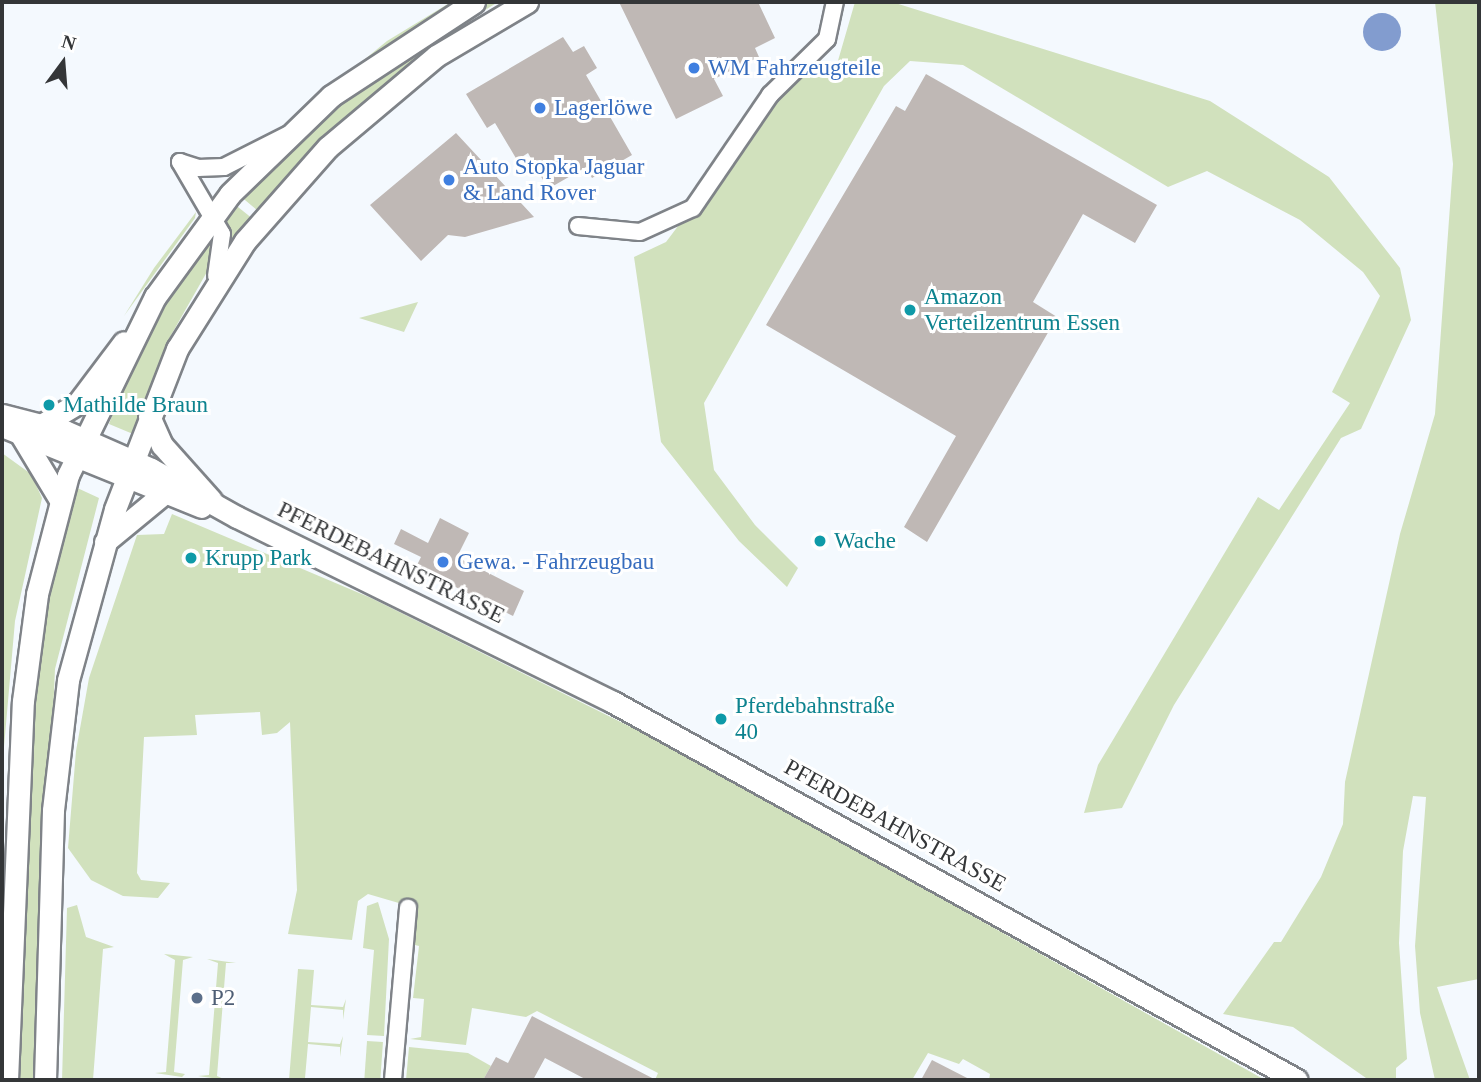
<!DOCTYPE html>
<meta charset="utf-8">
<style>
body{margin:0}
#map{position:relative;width:1481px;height:1082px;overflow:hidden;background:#f4f9fe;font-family:"Times New Roman",serif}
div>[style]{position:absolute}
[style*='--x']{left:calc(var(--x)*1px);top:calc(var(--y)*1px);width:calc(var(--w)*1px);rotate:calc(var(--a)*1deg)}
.green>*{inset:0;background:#d1e1bd;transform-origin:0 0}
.water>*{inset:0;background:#829ccf}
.round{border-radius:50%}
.building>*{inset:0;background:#bfb8b5}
.roads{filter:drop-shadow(2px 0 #7f8388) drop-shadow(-2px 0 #7f8388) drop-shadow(0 2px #7f8388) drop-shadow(0 -2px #7f8388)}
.street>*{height:16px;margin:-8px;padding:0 8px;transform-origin:8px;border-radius:8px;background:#fff}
.secondary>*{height:21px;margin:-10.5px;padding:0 10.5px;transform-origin:10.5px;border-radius:10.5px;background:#fff}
.dots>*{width:19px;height:19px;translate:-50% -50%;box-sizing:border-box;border:4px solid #fff;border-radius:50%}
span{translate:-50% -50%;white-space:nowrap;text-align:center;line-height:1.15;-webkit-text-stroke:6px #fff;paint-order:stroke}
.shop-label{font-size:23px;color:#366cbe}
.left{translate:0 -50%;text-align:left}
.culture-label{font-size:23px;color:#0d838f}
.street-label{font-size:23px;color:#343638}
.service-label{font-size:23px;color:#4e5e75}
.frame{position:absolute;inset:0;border:4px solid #343638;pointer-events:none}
.north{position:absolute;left:28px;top:28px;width:70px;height:70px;-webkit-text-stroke:5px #fff;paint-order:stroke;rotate:16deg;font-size:19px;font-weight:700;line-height:28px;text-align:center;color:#343638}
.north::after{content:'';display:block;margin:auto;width:24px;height:32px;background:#343638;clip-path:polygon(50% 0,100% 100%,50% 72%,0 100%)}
</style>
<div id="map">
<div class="green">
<i style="clip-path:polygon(451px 2px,458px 2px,348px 73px,387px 41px)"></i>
<i style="clip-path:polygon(489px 2px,498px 2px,429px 45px,258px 211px,239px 195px,332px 105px,436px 31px)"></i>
<i style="clip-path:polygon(855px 2px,892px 2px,1210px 101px,1329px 177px,1400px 268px,1411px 320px,1361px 429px,1341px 438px,1174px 705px,1122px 808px,1084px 813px,1098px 765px,1258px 497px,1279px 510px,1350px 403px,1332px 392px,1380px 296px,1363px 272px,1300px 220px,1207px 171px,1168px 187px,963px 65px,910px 61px,884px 86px,704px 403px,714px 470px,755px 525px,798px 568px,787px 587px,739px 541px,661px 442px,634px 257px,666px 242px,783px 87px,812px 60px,835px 71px)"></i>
<i style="clip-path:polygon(1435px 2px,1479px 2px,1479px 979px,1437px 987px,1470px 1080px,1435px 1080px,1420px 1013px,1415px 946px,1426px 797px,1413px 796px,1403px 851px,1399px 943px,1407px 1059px,1396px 1068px,1396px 1080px,1382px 1080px,1366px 1078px,1293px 1027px,1223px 1014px,1274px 942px,1281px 942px,1321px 877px,1343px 824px,1345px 782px,1400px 534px,1435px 414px,1453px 164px)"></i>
<i style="clip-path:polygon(233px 203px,253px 219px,228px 248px,221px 216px)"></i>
<i style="clip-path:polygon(196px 212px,195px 218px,124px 316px,154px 268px)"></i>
<i style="clip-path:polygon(211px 231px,216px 236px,212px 263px,170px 337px,136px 429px,133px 434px,109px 424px,132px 363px,177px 275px)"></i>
<i style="clip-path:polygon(418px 302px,404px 332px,359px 318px)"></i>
<i style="clip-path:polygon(2px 453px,31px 474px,42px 498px,15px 621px,2px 770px)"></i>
<i style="clip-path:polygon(73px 486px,99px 498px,55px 669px,37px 1080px,18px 1080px,20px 874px,39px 628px)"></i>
<i style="clip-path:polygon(172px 514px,371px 598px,673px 748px,1265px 1080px,989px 1080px,990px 1074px,963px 1059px,959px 1064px,928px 1053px,912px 1080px,655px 1080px,658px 1073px,537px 1011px,526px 1017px,472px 1008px,466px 1045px,410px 1039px,421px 1037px,424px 999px,413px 998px,419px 946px,407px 943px,409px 906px,368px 894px,358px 901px,352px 940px,288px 934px,297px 890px,290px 722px,277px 733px,262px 735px,260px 712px,195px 715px,197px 735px,144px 737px,137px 873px,141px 880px,170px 883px,158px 898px,123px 896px,91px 880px,68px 848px,76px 751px,89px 678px,137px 535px,164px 534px)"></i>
<i style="clip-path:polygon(46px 518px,8px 818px,2px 934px,14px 678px,29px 577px)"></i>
<i style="clip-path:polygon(378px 902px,389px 939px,384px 1036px,367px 1035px,374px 950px,363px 948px,367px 906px)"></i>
<i style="clip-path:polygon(77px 905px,86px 937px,114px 947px,103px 949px,93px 1080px,62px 1080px,67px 908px)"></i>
<i style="clip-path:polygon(164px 954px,193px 957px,183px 960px,174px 1072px,185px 1074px,182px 1077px,155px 1073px,166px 1072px,175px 960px)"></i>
<i style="clip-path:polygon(207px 959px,236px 963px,226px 963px,217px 1076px,226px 1080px,198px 1076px,209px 1075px,218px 963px)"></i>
<i style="clip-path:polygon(298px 969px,314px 970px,311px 1005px,343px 1007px,346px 999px,343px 1020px,343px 1010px,311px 1007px,308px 1042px,340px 1044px,343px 1036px,340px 1057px,340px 1047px,308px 1044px,305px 1078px,326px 1080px,289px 1080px)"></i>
<i style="left:367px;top:1041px;width:16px;height:39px;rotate:4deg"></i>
<i style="clip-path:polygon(409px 1047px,468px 1053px,491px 1066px,483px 1080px,406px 1080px)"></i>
</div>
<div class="water">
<i class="round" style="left:1363px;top:13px;width:38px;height:38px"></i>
</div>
<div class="building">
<i style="clip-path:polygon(619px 2px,758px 2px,775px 38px,755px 48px,759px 57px,714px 79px,723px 96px,676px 119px)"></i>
<i style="clip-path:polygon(563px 37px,573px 52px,584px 46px,597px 68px,586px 75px,632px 155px,592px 178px,586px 167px,548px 189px,528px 153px,517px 160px,495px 123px,487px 128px,466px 94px)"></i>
<i style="clip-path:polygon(926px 74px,1157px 205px,1135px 243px,1083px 214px,1033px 302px,1057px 317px,927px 542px,904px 527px,956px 436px,766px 325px,896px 106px,905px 111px)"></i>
<i style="clip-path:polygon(456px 133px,534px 217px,465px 237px,448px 235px,421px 261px,370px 205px)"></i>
<i style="clip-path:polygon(440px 518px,469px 533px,457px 557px,524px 591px,513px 616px,416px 567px,421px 557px,394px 544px,401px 529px,428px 543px)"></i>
<i style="clip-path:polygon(532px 1016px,656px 1080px,587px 1080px,545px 1058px,533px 1080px,483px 1080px,496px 1057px,508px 1063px)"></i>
<i style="clip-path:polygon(932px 1060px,971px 1080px,921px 1080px)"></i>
</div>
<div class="roads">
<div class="street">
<i style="--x:180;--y:162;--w:83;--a:59.7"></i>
<i style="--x:222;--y:234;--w:42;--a:98.1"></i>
<i style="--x:180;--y:162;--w:19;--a:18"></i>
<i style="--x:198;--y:168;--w:26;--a:-2"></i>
<i style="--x:224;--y:167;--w:71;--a:-26.9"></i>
<i style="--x:578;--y:226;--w:62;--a:5.5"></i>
<i style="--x:640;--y:232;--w:58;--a:-24.4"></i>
<i style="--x:693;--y:208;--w:137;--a:-55.7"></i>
<i style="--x:770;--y:95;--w:80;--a:-44.5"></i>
<i style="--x:827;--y:39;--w:38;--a:-78"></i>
<i style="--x:393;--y:1080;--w:173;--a:-85"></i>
</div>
<div class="secondary">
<i style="--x:2;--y:415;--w:65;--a:14.3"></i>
<i style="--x:65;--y:431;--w:94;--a:23.8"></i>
<i style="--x:151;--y:469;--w:98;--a:29.2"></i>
<i style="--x:237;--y:517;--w:419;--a:26.2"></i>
<i style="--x:613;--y:702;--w:781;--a:28.93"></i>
<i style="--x:149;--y:416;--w:32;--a:66"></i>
<i style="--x:162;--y:445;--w:74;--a:48.3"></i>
<i style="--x:43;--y:424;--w:41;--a:-31"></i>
<i style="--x:78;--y:403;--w:76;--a:-53"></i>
<i style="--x:2;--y:426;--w:215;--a:22.1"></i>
<i style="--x:21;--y:435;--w:76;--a:59"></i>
<i style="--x:105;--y:542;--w:74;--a:-39.5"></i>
<i style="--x:7;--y:1080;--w:379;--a:-87.6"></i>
<i style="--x:23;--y:701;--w:108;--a:-82.5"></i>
<i style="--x:37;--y:594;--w:123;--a:-75.4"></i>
<i style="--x:68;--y:475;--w:198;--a:-64"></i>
<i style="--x:155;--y:297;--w:127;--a:-53.9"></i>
<i style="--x:230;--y:194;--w:141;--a:-44.1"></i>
<i style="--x:331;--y:96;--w:171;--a:-33.3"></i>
<i style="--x:45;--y:1080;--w:270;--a:-88.3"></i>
<i style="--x:53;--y:810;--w:131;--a:-83.4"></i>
<i style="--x:68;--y:680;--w:177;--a:-74.6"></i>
<i style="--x:115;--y:509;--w:172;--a:-68.8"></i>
<i style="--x:177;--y:349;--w:128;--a:-57.8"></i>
<i style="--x:245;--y:241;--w:125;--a:-48.6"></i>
<i style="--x:328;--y:147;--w:141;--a:-40.1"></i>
<i style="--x:436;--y:56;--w:106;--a:-30.7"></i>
</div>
</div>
<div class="dots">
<i style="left:694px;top:68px;background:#3f7fe0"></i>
<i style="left:540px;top:108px;background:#3f7fe0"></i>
<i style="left:449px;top:180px;background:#3f7fe0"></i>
<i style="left:910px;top:310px;background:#0f9aa8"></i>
<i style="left:49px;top:405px;background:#0f9aa8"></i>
<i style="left:820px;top:541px;background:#0f9aa8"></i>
<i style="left:191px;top:558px;background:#0f9aa8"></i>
<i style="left:443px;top:562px;background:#3f7fe0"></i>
<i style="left:721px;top:719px;background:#0f9aa8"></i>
<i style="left:197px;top:998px;background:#5c6f8a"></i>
</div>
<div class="shop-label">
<span class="left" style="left:708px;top:68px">WM Fahrzeugteile</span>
<span class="left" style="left:554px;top:108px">Lagerlöwe</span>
<span class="left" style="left:463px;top:180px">Auto Stopka Jaguar<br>&amp; Land Rover</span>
<span class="left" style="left:457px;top:562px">Gewa. - Fahrzeugbau</span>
</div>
<div class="culture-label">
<span class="left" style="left:924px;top:310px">Amazon<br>Verteilzentrum Essen</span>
<span class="left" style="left:63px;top:405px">Mathilde Braun</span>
<span class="left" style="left:834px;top:541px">Wache</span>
<span class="left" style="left:205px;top:558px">Krupp Park</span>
<span class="left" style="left:735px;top:719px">Pferdebahnstraße<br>40</span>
</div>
<div class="street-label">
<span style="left:391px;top:563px;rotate:26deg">PFERDEBAHNSTRASSE</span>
<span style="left:895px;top:826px;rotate:29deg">PFERDEBAHNSTRASSE</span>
</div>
<div class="service-label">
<span class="left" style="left:211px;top:998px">P2</span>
</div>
<div class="frame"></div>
<div class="north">N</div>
</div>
